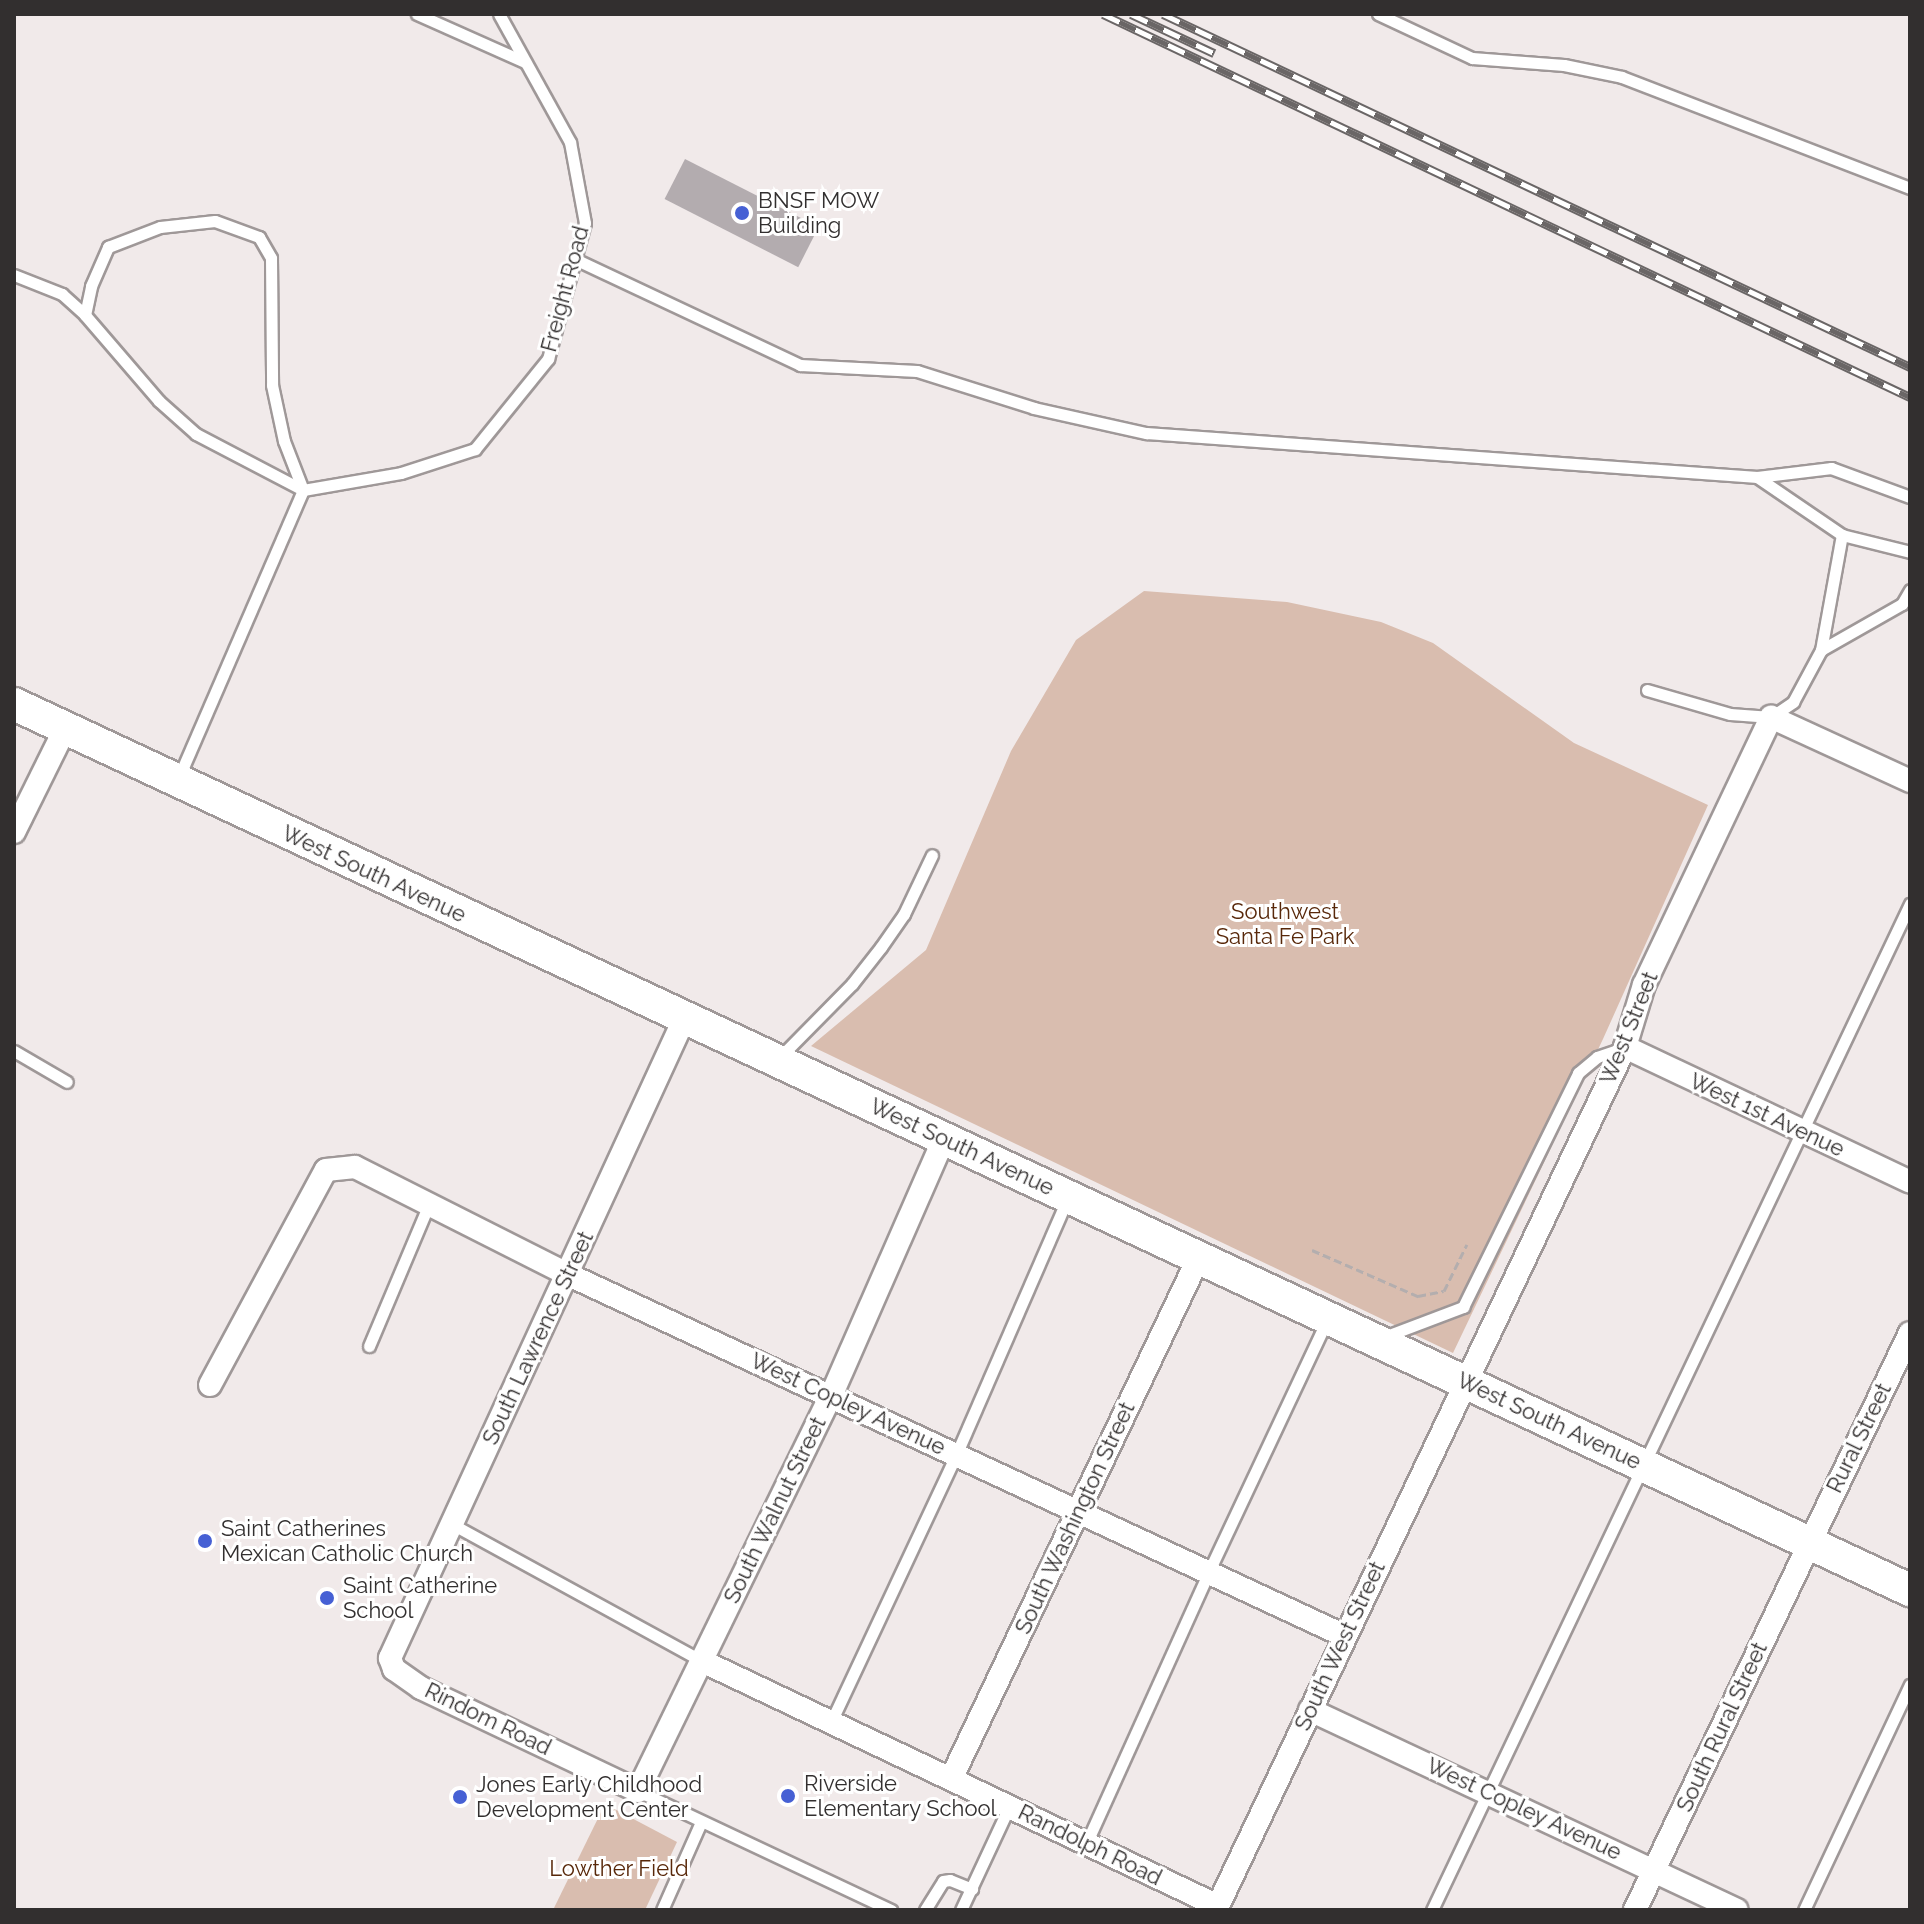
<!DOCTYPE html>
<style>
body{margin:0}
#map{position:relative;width:1924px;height:1924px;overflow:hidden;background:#f1eaea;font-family:Raleway,sans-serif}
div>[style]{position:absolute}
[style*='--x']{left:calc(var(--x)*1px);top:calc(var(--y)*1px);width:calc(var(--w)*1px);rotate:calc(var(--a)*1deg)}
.green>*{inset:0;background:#d9bdaf}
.building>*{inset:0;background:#b3acaf;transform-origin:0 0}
.path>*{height:3px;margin-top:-1.5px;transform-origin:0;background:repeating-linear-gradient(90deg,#b4aeae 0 8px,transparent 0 12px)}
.roads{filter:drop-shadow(2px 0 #9f9898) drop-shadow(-2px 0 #9f9898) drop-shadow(0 2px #9f9898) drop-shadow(0 -2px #9f9898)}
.lane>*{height:11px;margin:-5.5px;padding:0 5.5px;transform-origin:5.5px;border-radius:5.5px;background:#fff}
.street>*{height:22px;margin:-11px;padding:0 11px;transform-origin:11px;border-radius:11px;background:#fff}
.secondary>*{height:32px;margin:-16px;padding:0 16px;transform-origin:16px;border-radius:16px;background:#fff}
.rail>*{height:9px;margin-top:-4.5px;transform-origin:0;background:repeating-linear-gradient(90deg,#fff 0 18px,#6a6666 0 36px);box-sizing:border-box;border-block:2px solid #6a6666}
.dots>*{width:22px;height:22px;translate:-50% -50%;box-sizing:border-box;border:4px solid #fff;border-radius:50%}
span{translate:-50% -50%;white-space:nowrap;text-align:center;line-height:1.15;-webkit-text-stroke:6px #fff;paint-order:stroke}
.poi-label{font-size:22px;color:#322f2f}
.left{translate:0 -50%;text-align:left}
.street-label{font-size:22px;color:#322f2f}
.park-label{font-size:22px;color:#58280a}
.frame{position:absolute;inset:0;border:16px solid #322f2f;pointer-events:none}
</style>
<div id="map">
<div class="green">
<i style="clip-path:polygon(1144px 591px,1287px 602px,1381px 622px,1433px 643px,1574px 743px,1708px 805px,1603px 1039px,1453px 1353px,811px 1046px,926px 950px,1011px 751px,1076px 640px)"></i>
<i style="clip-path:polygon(605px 1804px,677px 1842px,645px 1910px,553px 1910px)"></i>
</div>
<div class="building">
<i style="left:685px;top:159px;width:150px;height:45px;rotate:27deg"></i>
</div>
<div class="path">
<i style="--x:1312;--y:1250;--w:116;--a:23.5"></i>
<i style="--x:1418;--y:1296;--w:26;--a:-11"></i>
<i style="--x:1444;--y:1291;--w:52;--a:-63.9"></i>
</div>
<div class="roads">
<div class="lane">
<i style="--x:417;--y:14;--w:118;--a:24"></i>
<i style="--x:1378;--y:14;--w:104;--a:25.1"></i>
<i style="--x:1472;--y:58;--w:92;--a:4.4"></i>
<i style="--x:1564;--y:65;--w:59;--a:11.7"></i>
<i style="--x:1622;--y:77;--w:309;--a:21.1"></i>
<i style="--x:215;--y:221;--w:47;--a:20"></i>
<i style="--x:259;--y:237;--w:24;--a:60"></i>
<i style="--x:271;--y:258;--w:127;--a:89.5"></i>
<i style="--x:272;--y:385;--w:57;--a:77.9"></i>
<i style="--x:284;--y:441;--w:53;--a:68.8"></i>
<i style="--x:303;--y:490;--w:121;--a:-152.4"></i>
<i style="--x:196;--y:434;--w:50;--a:-138.3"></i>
<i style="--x:159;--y:401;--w:113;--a:-130.7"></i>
<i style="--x:85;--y:315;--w:30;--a:-78"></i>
<i style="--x:91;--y:286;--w:43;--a:-66.4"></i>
<i style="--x:108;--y:247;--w:56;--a:-21"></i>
<i style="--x:160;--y:227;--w:55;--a:-6.2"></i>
<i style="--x:575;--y:259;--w:249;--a:25.2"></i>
<i style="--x:800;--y:365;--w:117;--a:2.9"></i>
<i style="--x:917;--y:371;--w:123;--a:17.5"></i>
<i style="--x:1034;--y:408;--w:115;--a:12.6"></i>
<i style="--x:1146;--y:433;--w:613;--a:4.12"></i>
<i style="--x:1757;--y:477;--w:75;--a:-6.9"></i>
<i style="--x:1831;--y:468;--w:84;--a:20.2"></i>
<i style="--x:14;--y:275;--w:52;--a:21.6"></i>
<i style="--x:62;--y:294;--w:31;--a:42"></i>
<i style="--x:1757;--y:477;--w:103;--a:34.3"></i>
<i style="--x:1842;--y:535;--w:70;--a:14"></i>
<i style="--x:303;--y:490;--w:99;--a:-9.8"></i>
<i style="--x:401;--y:473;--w:78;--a:-18"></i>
<i style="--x:475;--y:449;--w:116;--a:-51"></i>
<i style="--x:548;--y:359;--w:141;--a:-74.8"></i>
<i style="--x:585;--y:223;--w:82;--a:-100.5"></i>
<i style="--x:570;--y:142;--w:146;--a:-119"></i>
<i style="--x:1821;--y:650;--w:93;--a:-29.6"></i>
<i style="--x:1902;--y:604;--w:16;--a:-60"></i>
<i style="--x:1647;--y:690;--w:86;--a:16.1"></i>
<i style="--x:1730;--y:714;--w:41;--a:4.2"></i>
<i style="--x:1771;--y:717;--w:27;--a:-34"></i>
<i style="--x:1793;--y:702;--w:59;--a:-61.7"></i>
<i style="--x:1821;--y:650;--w:117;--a:-79.7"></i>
<i style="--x:178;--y:779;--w:315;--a:-66.6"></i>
<i style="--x:14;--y:1051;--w:61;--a:30.3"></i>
<i style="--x:780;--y:1057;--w:103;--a:-45.4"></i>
<i style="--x:852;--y:984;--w:47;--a:-51.9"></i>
<i style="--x:881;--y:947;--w:40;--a:-55.1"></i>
<i style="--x:904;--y:914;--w:65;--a:-64.6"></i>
<i style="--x:1384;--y:1337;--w:85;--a:-20.8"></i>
<i style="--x:1463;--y:1307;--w:261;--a:-63.8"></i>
<i style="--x:1578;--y:1073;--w:25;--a:-40"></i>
<i style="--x:1597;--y:1057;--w:28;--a:-19"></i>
<i style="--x:369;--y:1346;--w:154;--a:-67.1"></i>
<i style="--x:450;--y:1523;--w:287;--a:28.7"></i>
<i style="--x:831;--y:1722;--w:295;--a:-64.9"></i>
<i style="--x:956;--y:1455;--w:278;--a:-66.5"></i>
<i style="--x:638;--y:1791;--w:280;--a:25.2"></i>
<i style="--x:1086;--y:1844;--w:299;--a:-65.7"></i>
<i style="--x:1209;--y:1571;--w:275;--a:-64.8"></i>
<i style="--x:662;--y:1910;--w:96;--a:-66.1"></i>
<i style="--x:925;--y:1910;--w:34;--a:-58"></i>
<i style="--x:943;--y:1881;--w:7;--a:-8"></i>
<i style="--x:950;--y:1880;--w:24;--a:22"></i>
<i style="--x:961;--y:1910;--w:114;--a:-65"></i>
<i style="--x:1432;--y:1910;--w:1114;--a:-64.59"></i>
<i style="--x:1804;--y:1910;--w:249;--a:-64.8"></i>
</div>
<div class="street">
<i style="--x:14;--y:832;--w:115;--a:-63.7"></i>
<i style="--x:685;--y:1017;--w:706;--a:114.71"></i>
<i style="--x:390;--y:1658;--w:12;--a:70"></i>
<i style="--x:394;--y:1669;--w:33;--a:35"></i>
<i style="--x:421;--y:1688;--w:240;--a:25.4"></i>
<i style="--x:638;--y:1791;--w:440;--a:-64"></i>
<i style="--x:831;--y:1396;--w:281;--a:-66.3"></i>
<i style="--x:1625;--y:1047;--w:315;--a:25.3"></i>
<i style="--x:210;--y:1385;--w:244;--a:-61.7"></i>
<i style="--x:326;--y:1170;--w:29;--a:-6"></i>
<i style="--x:355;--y:1167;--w:240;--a:26.8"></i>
<i style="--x:569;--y:1275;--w:856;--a:24.95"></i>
<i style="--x:702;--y:1661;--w:571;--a:25.4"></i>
<i style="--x:1310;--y:1710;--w:471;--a:25.1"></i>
<i style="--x:951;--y:1779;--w:578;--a:-64.59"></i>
<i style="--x:1216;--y:1910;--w:955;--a:-64.64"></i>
<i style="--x:1625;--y:1047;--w:65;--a:-73"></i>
<i style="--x:1644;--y:985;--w:297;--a:-64.6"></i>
<i style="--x:1771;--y:717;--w:153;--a:24.7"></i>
<i style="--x:1635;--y:1910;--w:639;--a:-64.52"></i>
</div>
<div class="secondary">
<i style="--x:14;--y:704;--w:2093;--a:25.05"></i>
</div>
</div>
<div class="rail">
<i style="--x:1103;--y:14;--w:893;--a:25.39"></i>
<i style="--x:1131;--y:14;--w:92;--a:25.2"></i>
<i style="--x:1163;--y:14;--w:826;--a:25.29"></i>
</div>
<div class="dots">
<i style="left:742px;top:213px;background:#4660d4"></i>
<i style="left:205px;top:1541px;background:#4660d4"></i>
<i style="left:327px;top:1598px;background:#4660d4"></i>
<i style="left:788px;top:1796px;background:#4660d4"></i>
<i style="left:460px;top:1797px;background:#4660d4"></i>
</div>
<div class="poi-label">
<span class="left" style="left:758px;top:213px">BNSF MOW<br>Building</span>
<span class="left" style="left:221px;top:1541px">Saint Catherines<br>Mexican Catholic Church</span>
<span class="left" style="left:343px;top:1598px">Saint Catherine<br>School</span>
<span class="left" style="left:804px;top:1796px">Riverside<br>Elementary School</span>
<span class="left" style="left:476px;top:1797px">Jones Early Childhood<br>Development Center</span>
</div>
<div class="street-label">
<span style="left:565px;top:289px;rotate:-75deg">Freight Road</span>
<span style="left:374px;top:874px;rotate:25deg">West South Avenue</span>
<span style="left:1629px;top:1028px;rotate:-68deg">West Street</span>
<span style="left:1767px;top:1115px;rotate:25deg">West 1st Avenue</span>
<span style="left:962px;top:1147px;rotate:25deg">West South Avenue</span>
<span style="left:538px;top:1338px;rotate:-65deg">South Lawrence Street</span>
<span style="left:848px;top:1404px;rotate:25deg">West Copley Avenue</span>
<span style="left:1549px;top:1421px;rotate:25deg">West South Avenue</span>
<span style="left:1859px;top:1438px;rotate:-64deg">Rural Street</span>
<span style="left:775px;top:1510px;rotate:-64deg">South Walnut Street</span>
<span style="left:1075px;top:1518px;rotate:-65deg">South Washington Street</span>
<span style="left:1340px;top:1646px;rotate:-65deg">South West Street</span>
<span style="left:488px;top:1719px;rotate:26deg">Rindom Road</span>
<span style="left:1722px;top:1727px;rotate:-65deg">South Rural Street</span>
<span style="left:1524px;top:1809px;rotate:25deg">West Copley Avenue</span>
<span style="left:1090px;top:1845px;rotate:26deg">Randolph Road</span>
</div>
<div class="park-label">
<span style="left:1285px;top:924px">Southwest<br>Santa Fe Park</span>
<span style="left:619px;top:1869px">Lowther Field</span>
</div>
<div class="frame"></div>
</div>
